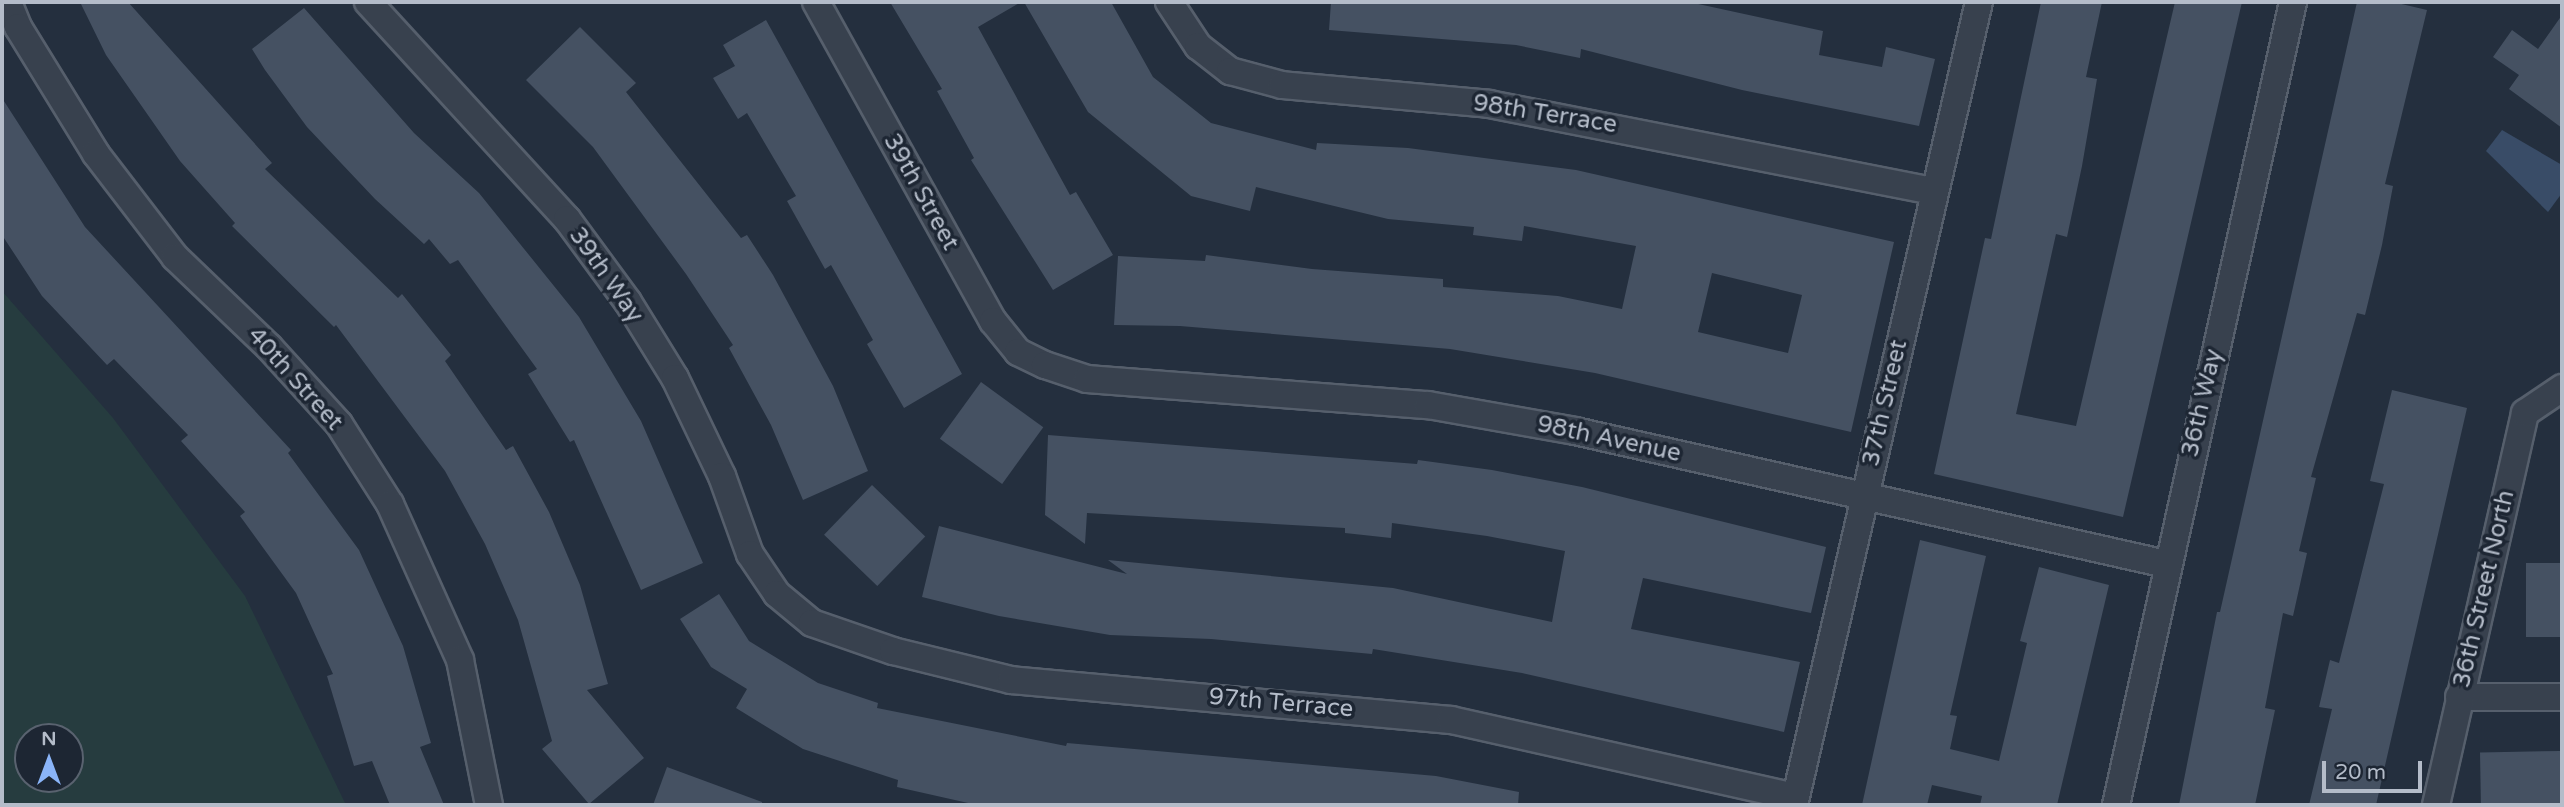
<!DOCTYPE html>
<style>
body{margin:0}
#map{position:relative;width:2564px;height:807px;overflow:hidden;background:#242f3e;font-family:"Varela Round",sans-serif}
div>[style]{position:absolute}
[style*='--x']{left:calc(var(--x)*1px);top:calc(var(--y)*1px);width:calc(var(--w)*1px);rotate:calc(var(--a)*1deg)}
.green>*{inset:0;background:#263c3f}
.water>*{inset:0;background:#394c67}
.building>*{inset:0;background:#455162;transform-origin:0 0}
.roads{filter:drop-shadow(2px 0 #565f6c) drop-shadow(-2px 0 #565f6c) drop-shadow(0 2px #565f6c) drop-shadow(0 -2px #565f6c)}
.street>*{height:26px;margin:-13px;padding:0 13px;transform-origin:13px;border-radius:13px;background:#38414e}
span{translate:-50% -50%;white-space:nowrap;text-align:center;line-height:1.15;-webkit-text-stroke:7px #1d2633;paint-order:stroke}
.street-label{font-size:24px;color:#b4bcc9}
.frame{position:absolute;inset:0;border:4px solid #b4bcc9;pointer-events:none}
.north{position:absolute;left:14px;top:723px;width:70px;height:70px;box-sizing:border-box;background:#1d2633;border:2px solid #59626f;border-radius:50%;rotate:0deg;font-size:19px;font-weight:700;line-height:28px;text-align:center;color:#b4bcc9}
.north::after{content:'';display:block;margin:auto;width:24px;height:32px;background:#8ab4f8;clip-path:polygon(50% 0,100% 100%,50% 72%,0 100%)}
.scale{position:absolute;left:2322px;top:761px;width:100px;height:32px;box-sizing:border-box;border:4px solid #b4bcc9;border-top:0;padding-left:9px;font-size:21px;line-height:24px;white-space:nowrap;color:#b4bcc9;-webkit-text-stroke:5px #1d2633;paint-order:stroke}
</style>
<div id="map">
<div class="green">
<i style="clip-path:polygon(evenodd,2px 291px,113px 418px,245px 596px,346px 805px,2px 805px,2px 291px,28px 737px,70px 737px,70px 779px,28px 779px,28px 737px)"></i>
</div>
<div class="water">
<i style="clip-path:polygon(2502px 130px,2562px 165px,2562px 193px,2548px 212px,2486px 151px)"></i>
</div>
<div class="building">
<i style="clip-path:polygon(80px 2px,128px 2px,272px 163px,265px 169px,398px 298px,402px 294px,451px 355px,445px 361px,506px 450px,513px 446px,549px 512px,580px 585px,608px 684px,587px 690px,644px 758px,589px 804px,542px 749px,552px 741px,518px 620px,485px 544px,445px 471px,336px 325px,334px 327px,232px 226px,235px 223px,180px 161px,106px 55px)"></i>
<i style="clip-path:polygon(890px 2px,1021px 2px,978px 27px,1070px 195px,1076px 192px,1113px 255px,1053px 290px,971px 160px,974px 158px,937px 91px,942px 89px)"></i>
<i style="clip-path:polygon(evenodd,1024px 2px,1111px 2px,1153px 77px,1211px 123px,1316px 150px,1317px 143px,1408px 148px,1576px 170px,1894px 242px,1851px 432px,1595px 373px,1450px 349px,1180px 326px,1114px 325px,1118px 256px,1205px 261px,1206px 255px,1312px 269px,1443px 279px,1443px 287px,1558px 296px,1622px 309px,1636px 246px,1524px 226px,1522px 241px,1473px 235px,1474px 227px,1388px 219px,1256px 187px,1250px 211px,1191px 196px,1088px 112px,1024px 2px,1712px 273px,1802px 295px,1788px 353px,1698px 332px,1712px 273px)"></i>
<i style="clip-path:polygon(1331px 2px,1689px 2px,1823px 31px,1819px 55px,1882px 67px,1886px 47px,1935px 59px,1919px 126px,1742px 90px,1581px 49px,1580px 58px,1516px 45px,1329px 30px)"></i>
<i style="clip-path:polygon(2041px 2px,2102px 2px,2086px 77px,2097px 79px,2082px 166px,2067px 237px,2056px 234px,2016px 414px,2076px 426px,2175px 2px,2242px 2px,2123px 517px,1934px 474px,1985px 238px,1991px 239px)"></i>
<i style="clip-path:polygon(2357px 2px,2393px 2px,2427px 10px,2385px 184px,2393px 186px,2382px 245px,2365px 315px,2357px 313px,2311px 477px,2316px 478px,2299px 551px,2307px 553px,2293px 616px,2283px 613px,2265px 708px,2275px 710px,2255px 805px,2179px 805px,2217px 612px,2220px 612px)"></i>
<i style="clip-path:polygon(304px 8px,414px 133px,479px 193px,579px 317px,641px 421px,703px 563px,641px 590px,574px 440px,570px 442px,528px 374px,537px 369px,458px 260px,450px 264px,429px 239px,424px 244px,375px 199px,307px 127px,265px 70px,252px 49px)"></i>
<i style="clip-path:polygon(2562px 15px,2562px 128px,2509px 89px,2519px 75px,2493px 57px,2512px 30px,2538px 49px)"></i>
<i style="clip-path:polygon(766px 20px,962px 374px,904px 408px,867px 344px,873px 340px,831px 265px,825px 269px,787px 201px,796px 196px,747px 113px,738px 119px,713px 78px,735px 66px,723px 45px)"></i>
<i style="clip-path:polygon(580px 27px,636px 83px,626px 92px,741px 238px,747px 235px,773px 275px,833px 386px,868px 471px,803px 500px,771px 425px,729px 348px,733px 345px,686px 274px,593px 147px,526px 80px)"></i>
<i style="clip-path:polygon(2px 98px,85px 227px,291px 450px,288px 453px,359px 550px,403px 646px,431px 743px,420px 747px,444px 805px,390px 805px,372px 761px,354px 766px,327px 676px,333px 674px,296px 593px,240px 516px,245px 512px,181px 441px,188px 435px,114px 359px,107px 365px,42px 296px,2px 235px)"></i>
<i style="left:981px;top:382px;width:77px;height:70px;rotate:36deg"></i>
<i style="clip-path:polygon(2392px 390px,2467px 408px,2376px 805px,2309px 805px,2332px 709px,2319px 707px,2330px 660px,2339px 663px,2384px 484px,2370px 481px)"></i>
<i style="clip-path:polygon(1048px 435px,1417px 464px,1418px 460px,1492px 470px,1582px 487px,1826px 547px,1811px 613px,1643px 578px,1631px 629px,1800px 662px,1784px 732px,1522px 673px,1373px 649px,1372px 654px,1211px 639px,1110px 635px,999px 616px,922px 597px,939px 526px,1127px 574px,1108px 560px,1393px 588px,1552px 622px,1565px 551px,1487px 536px,1392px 523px,1391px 538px,1345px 533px,1345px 528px,1087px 513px,1085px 544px,1045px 515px)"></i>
<i style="left:872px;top:485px;width:74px;height:69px;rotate:44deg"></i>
<i style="clip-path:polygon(1920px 540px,1986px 556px,1950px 715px,1957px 716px,1950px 749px,1999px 761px,2027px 643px,2020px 641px,2039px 567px,2109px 585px,2057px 805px,1980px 805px,1982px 796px,1932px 785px,1927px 805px,1862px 805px)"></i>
<i style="left:2526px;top:563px;width:36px;height:74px"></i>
<i style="clip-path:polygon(719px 594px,749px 641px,818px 683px,878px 703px,877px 708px,1066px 746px,1067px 743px,1436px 776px,1519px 792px,1518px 805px,977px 805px,897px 787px,898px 780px,803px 749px,736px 708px,747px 689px,711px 667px,680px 619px)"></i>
<i style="left:2560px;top:751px;width:54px;height:80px;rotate:89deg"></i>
<i style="clip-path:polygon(667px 767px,762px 802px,762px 805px,653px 805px)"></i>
</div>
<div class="roads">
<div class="street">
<i style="--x:8;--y:2;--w:27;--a:68"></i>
<i style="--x:18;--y:27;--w:149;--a:58.4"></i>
<i style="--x:96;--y:154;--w:130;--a:52.5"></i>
<i style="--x:175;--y:257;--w:130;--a:43.8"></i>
<i style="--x:269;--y:347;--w:104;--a:47.7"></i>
<i style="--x:339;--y:424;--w:95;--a:57.5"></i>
<i style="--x:390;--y:504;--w:171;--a:65.8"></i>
<i style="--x:460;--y:660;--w:148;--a:78.7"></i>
<i style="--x:368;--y:2;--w:294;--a:47.5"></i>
<i style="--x:567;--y:219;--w:103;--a:53.7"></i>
<i style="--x:628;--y:302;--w:89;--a:58.3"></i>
<i style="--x:675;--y:378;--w:109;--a:64.4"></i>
<i style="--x:722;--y:476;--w:83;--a:70.3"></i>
<i style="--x:750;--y:554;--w:48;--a:56"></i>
<i style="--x:777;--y:594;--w:45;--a:39.6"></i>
<i style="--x:812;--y:623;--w:86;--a:19.1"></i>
<i style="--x:893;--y:651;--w:122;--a:13.8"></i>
<i style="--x:1011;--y:680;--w:442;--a:5.2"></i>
<i style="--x:1451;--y:720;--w:353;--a:12.6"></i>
<i style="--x:816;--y:2;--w:365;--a:61"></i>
<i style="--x:993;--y:321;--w:40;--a:51"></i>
<i style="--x:1018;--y:352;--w:30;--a:26"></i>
<i style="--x:1045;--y:365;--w:44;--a:18.4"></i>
<i style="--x:1087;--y:379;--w:342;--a:4.4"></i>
<i style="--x:1428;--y:405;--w:149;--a:10"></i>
<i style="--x:1575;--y:431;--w:606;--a:12.68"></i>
<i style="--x:1169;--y:2;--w:53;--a:56.6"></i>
<i style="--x:1198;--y:46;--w:41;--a:38"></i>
<i style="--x:1230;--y:71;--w:54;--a:15.1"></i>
<i style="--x:1282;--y:85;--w:208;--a:5.2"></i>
<i style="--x:1489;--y:104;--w:452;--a:11.1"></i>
<i style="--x:2459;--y:697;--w:103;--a:0"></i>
<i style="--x:1794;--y:805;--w:824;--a:-77.03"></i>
<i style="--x:2116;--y:805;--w:822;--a:-77.57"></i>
<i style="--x:2436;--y:805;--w:402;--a:-77.2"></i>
<i style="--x:2525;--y:413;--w:45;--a:-34"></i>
</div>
</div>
<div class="street-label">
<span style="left:1545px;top:114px;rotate:9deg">98th Terrace</span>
<span style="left:921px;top:192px;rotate:61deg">39th Street</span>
<span style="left:606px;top:275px;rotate:55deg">39th Way</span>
<span style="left:295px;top:379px;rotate:48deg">40th Street</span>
<span style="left:1885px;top:403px;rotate:-77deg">37th Street</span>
<span style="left:2202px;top:403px;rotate:-77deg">36th Way</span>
<span style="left:1609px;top:439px;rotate:12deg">98th Avenue</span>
<span style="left:2484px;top:589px;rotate:-77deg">36th Street North</span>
<span style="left:1281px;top:703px;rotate:5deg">97th Terrace</span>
</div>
<div class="frame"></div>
<div class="north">N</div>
<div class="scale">20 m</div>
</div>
